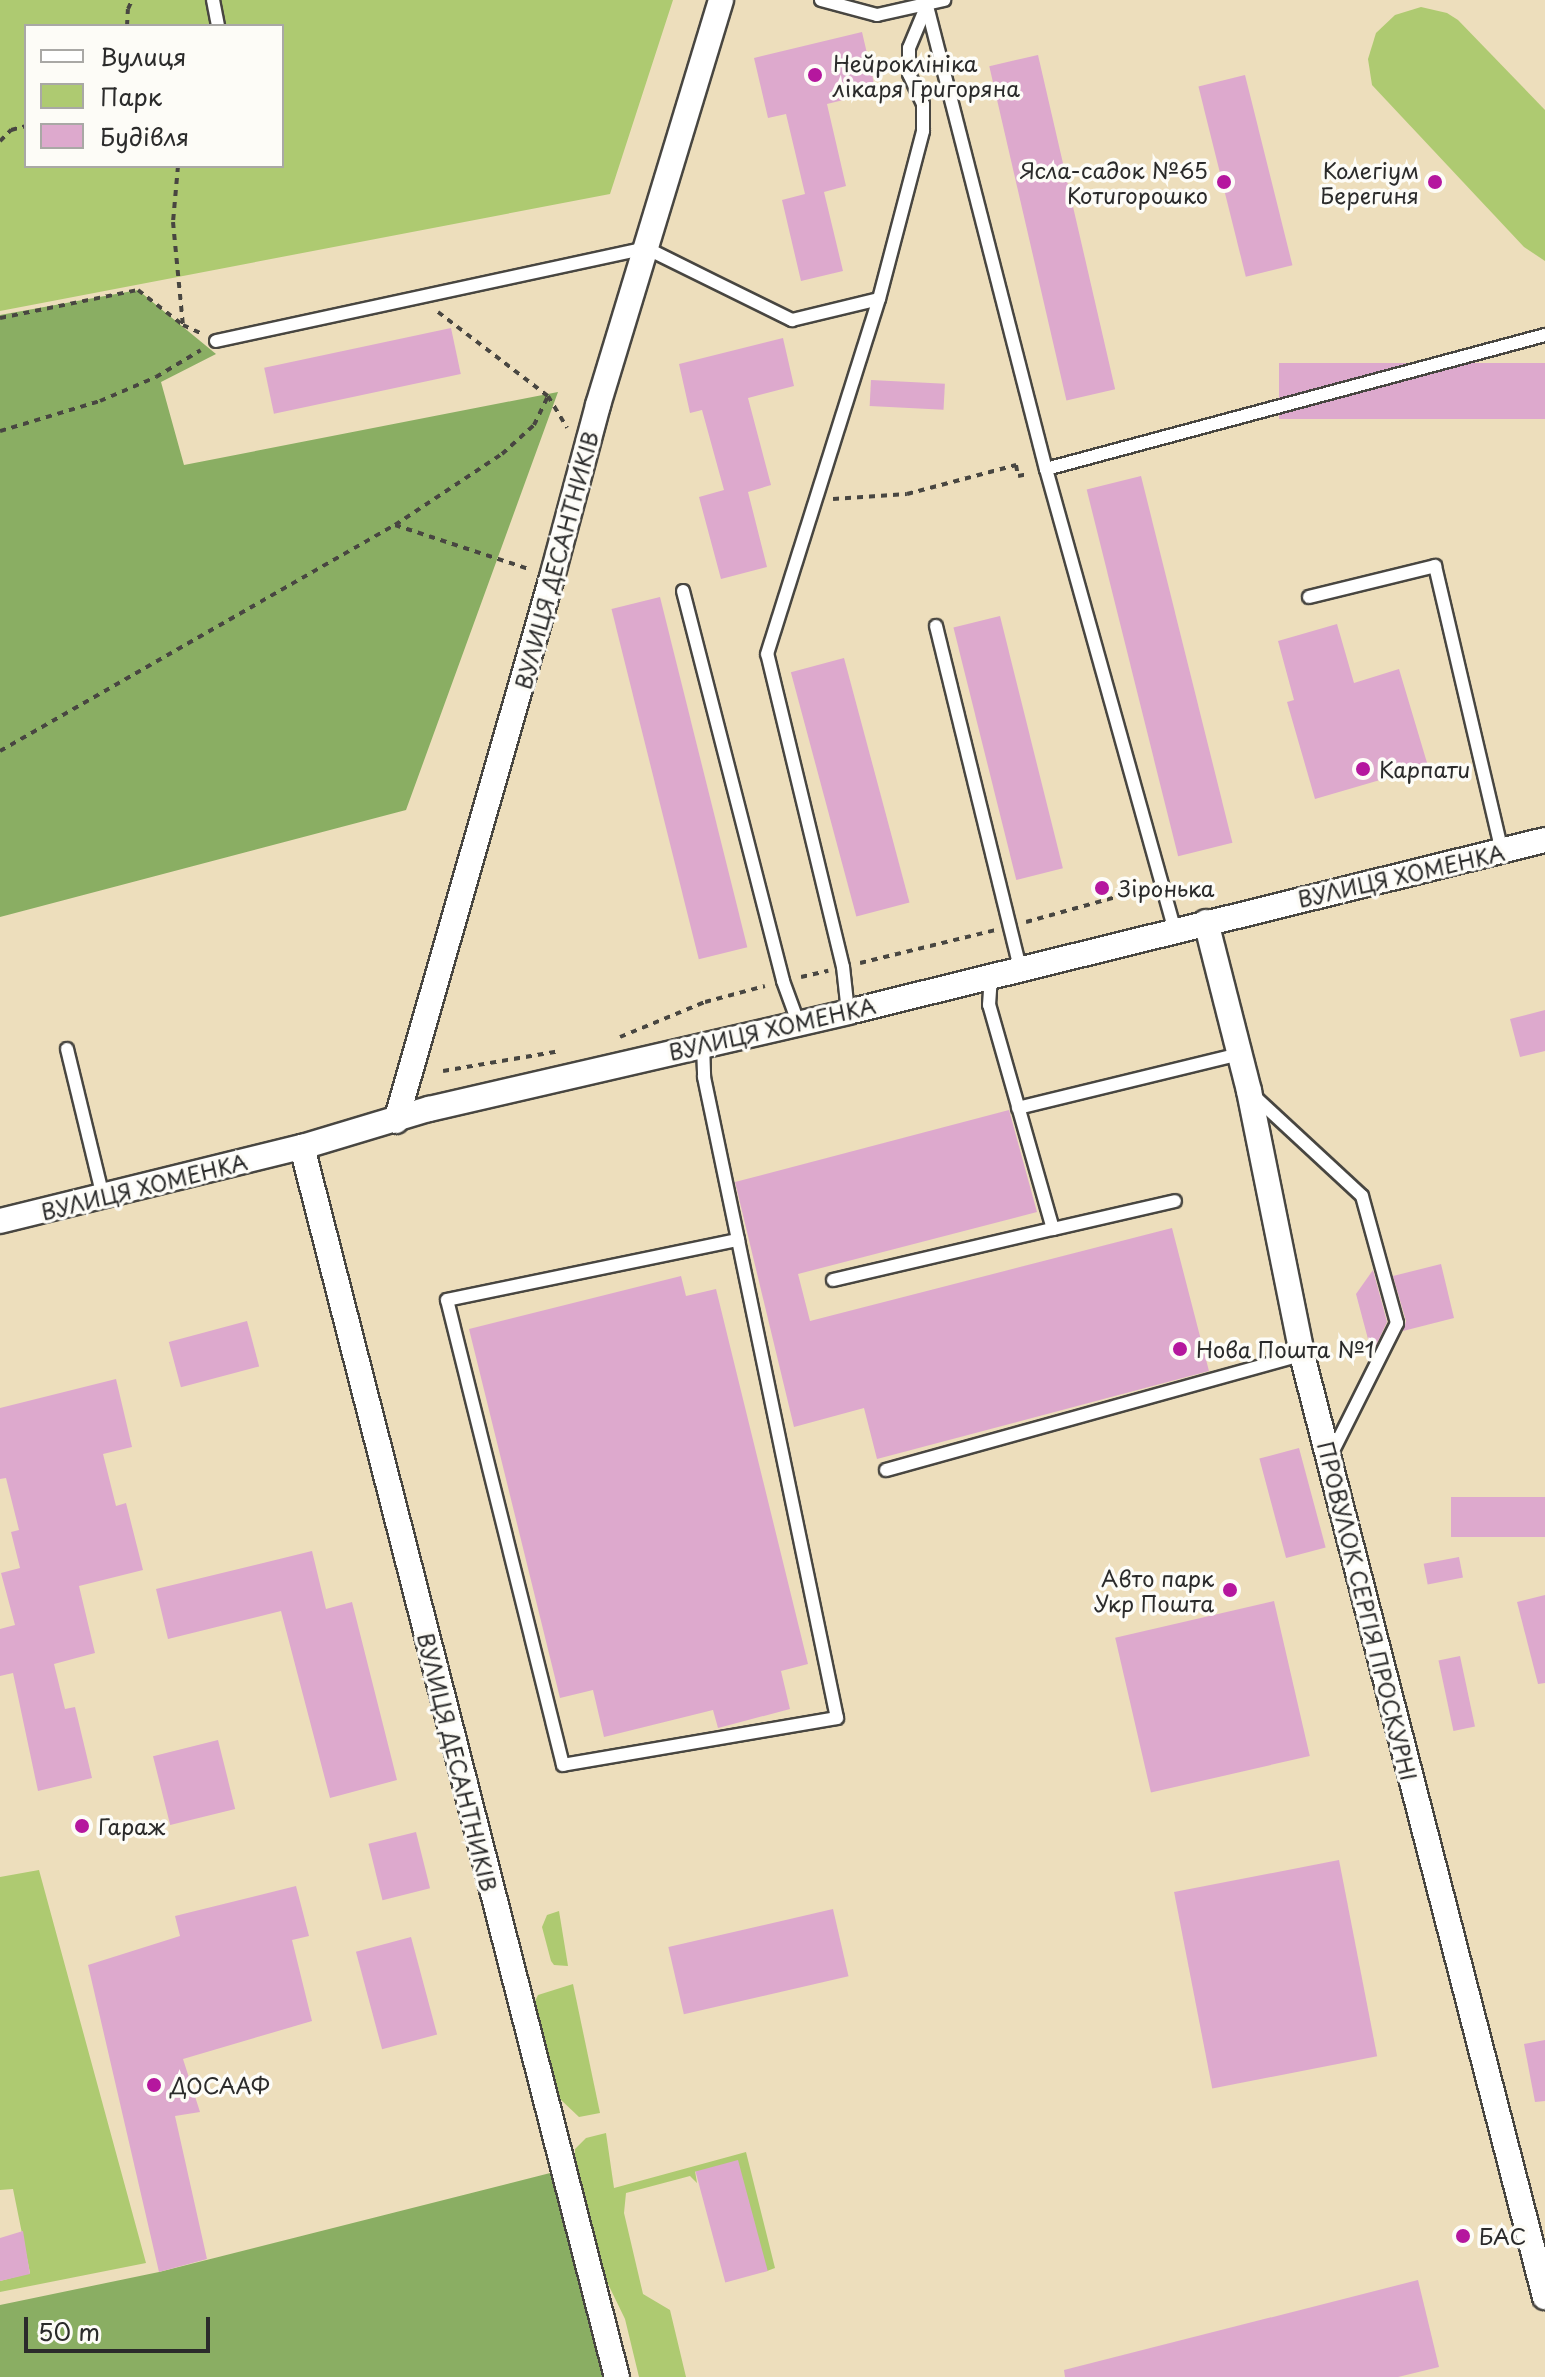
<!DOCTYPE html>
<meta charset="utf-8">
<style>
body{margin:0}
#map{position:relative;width:1545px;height:2377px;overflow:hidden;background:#eddebc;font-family:"Playpen Sans",sans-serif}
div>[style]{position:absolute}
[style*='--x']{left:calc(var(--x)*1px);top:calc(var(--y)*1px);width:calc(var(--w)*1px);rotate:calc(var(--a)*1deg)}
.green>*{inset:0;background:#aeca71}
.forest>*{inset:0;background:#8aae63}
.building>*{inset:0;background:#dda9cd;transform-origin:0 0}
.path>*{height:4px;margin-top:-2px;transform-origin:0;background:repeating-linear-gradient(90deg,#484641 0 6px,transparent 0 12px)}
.roads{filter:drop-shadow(2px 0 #484641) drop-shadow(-2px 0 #484641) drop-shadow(0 2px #484641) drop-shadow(0 -2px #484641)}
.lane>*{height:12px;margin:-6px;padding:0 6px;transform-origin:6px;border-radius:6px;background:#fff}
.street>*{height:24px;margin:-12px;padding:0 12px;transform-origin:12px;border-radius:12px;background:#fff}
.dots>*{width:22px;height:22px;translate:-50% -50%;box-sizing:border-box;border:4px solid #fdfcf7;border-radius:50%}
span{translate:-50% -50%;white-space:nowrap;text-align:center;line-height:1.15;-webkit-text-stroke:7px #fdfcf7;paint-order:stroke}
.poi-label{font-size:22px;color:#2b2b2b}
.left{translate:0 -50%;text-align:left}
.right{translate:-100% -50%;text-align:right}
.street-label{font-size:22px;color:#2b2b2b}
.legend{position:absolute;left:24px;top:24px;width:260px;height:144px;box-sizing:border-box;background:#fdfcf7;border:2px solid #a9a8a5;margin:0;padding:10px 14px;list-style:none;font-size:24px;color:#2b2b2b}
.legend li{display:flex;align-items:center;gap:16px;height:40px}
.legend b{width:40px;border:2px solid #a9a8a5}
.scale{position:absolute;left:24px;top:2317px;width:186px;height:36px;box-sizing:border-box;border:4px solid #2b2b2b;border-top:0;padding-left:10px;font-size:24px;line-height:28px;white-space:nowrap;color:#2b2b2b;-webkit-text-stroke:6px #fdfcf7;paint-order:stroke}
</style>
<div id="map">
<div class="green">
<i style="clip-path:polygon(evenodd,0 0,673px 0,610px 194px,0 311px,0 0,26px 26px,282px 26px,282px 166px,26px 166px,26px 26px)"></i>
<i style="clip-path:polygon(1421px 7px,1447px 13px,1458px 20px,1545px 110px,1545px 261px,1524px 247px,1372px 85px,1368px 59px,1376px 33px,1395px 15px)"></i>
<i style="clip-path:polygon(39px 1870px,146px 2263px,0 2292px,0 2281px,30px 2273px,13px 2189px,0 2190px,0 1877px)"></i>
<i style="clip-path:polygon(559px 1911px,568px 1966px,554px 1965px,551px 1961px,542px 1927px,547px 1915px)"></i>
<i style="clip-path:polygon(573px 1984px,600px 2113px,579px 2117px,559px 2098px,533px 2005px,538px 1995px)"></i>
<i style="clip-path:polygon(606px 2133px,614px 2188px,746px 2152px,775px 2268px,767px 2271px,695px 2171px,697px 2183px,690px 2176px,626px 2193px,624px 2213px,643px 2294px,670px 2310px,686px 2377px,639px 2377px,625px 2319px,592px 2251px,575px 2165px,575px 2149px,586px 2138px)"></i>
</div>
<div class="forest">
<i style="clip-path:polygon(138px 290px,216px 354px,161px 382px,184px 465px,558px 392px,406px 810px,0 917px,0 315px)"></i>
<i style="clip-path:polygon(562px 2170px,614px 2377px,0 2377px,0 2305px,159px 2272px)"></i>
</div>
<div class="building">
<i style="clip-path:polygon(862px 32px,876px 92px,827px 104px,846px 186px,824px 192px,843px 271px,801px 281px,782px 200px,805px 194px,786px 114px,768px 118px,754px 58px)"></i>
<i style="left:1038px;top:55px;width:343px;height:50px;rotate:77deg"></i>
<i style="left:1245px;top:75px;width:196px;height:48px;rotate:76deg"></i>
<i style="left:451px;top:328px;width:47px;height:191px;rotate:78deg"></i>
<i style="clip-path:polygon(783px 338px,794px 386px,748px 398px,771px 485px,748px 492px,767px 567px,721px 579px,699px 497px,724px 490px,702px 410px,690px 413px,679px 364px)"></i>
<i style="left:1545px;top:363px;width:56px;height:266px;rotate:90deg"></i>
<i style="left:871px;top:380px;width:74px;height:26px;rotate:3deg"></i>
<i style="left:1141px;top:476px;width:378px;height:56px;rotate:76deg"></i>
<i style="left:660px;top:597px;width:361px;height:50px;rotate:76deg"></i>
<i style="left:1000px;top:616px;width:260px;height:48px;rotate:76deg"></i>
<i style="clip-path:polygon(1337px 624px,1354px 683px,1399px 669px,1428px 766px,1315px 799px,1287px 702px,1294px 700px,1278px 641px)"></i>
<i style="left:844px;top:658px;width:253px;height:55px;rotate:75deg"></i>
<i style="clip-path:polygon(1545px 1010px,1545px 1051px,1520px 1057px,1510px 1019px)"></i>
<i style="clip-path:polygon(1009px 1110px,1037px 1212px,798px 1274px,810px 1321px,1172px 1228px,1209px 1371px,877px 1459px,864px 1408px,794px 1427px,735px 1182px)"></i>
<i style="clip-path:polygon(1441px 1264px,1454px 1318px,1403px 1331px,1406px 1321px,1393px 1276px)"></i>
<i style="clip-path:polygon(1373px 1270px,1387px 1322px,1372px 1354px,1356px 1294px)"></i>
<i style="clip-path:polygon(681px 1276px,686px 1296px,716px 1289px,808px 1664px,781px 1671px,790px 1709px,718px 1728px,713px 1710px,604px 1737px,593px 1690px,560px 1698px,469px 1329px)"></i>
<i style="left:247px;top:1321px;width:47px;height:81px;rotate:75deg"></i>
<i style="clip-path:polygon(116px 1379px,132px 1447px,103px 1454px,116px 1506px,126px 1503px,143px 1570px,79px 1586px,95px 1653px,54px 1664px,65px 1709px,75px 1707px,92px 1778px,38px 1791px,13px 1673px,0 1676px,0 1629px,15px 1625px,1px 1573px,20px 1568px,11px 1532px,19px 1530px,6px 1478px,0 1479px,0 1408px)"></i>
<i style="left:1299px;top:1448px;width:103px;height:41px;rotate:75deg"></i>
<i style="left:1545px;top:1497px;width:40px;height:94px;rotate:90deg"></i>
<i style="clip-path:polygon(312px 1551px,326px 1609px,352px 1602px,397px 1780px,330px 1798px,281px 1611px,168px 1639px,156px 1589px)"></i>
<i style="left:1459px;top:1557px;width:21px;height:36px;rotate:79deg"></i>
<i style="clip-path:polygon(1545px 1595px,1545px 1683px,1538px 1684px,1517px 1602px)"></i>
<i style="left:1274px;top:1601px;width:159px;height:163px;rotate:77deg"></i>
<i style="left:1460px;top:1656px;width:72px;height:22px;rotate:78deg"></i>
<i style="left:218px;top:1740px;width:71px;height:67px;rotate:76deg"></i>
<i style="left:416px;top:1832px;width:58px;height:49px;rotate:76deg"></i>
<i style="left:1339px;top:1860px;width:200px;height:168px;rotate:79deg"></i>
<i style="clip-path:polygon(296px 1886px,309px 1936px,292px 1940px,312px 2021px,183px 2059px,200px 2112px,175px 2116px,207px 2259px,159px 2272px,88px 1965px,180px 1936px,175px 1916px)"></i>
<i style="left:833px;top:1909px;width:69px;height:169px;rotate:77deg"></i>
<i style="left:411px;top:1937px;width:101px;height:57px;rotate:75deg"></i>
<i style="clip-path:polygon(1545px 2040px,1545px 2101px,1535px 2102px,1524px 2044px)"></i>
<i style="left:738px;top:2160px;width:115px;height:44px;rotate:75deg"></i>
<i style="clip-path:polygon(23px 2231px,30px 2274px,0 2281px,0 2238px)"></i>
<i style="clip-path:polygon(1418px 2280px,1439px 2367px,1398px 2377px,1065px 2377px,1064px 2370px)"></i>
</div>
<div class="path">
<i style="--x:127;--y:26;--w:17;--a:-87"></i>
<i style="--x:128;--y:9;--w:10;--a:-66"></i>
<i style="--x:0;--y:141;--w:16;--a:-45"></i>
<i style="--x:11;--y:130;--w:16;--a:-15"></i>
<i style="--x:178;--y:166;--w:56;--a:95.1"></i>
<i style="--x:173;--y:222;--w:103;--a:84.5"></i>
<i style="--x:438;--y:312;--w:138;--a:37.4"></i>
<i style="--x:548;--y:396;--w:37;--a:59"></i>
<i style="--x:0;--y:318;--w:141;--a:-11.5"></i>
<i style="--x:138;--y:290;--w:57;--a:37.9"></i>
<i style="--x:183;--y:325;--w:19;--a:25"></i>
<i style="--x:0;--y:431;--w:104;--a:-16.7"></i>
<i style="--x:100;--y:401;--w:61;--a:-23.2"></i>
<i style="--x:156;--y:377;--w:52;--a:-31"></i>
<i style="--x:833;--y:499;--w:74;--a:-3.9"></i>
<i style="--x:907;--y:494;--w:113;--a:-14.9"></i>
<i style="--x:1016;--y:465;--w:11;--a:80"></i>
<i style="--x:1018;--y:476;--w:10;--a:-11"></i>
<i style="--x:395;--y:525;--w:141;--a:18.2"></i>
<i style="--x:0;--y:751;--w:455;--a:-29.8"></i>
<i style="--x:395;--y:525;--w:128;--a:-33.6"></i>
<i style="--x:502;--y:454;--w:43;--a:-42.2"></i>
<i style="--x:534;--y:425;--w:32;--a:-64"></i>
<i style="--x:1026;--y:922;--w:123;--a:-15.5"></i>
<i style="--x:860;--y:963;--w:139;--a:-13.7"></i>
<i style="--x:801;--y:977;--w:28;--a:-13"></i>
<i style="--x:620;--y:1037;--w:92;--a:-22.4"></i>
<i style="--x:705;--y:1002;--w:62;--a:-14.9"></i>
<i style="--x:443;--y:1071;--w:119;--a:-9.7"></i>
</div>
<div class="roads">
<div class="lane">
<i style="--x:213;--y:0;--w:26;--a:79"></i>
<i style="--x:821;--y:0;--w:58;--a:15"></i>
<i style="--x:877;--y:15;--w:69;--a:-12.6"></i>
<i style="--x:927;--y:6;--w:478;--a:75.6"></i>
<i style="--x:1046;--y:469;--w:479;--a:74.4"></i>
<i style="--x:216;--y:341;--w:440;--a:-12.2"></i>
<i style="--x:646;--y:248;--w:163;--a:26.3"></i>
<i style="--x:792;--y:320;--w:89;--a:-13.6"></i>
<i style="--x:879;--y:299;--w:174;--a:-75.3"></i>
<i style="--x:923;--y:131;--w:27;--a:-90"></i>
<i style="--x:923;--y:104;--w:33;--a:-115"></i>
<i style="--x:909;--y:74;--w:26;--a:-90"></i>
<i style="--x:909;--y:48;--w:47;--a:-67.3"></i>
<i style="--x:1046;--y:469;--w:517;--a:-15.03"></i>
<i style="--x:683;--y:591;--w:403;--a:75.6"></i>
<i style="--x:783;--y:981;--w:44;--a:69.9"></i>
<i style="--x:1309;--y:597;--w:130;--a:-13.8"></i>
<i style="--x:1435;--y:566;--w:293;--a:76.8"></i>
<i style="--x:936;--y:626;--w:352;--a:76.2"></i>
<i style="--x:848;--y:1012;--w:45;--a:-96.3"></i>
<i style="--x:843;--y:967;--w:322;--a:-103.6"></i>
<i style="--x:767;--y:654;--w:372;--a:-72.5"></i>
<i style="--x:703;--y:1044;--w:33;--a:88"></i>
<i style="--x:704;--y:1077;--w:167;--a:78.2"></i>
<i style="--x:738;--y:1240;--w:488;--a:78.3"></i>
<i style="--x:837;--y:1718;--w:278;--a:170.3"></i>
<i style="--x:563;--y:1765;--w:479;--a:-104"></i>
<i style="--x:447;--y:1300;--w:297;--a:-11.7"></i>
<i style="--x:67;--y:1049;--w:152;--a:76.3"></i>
<i style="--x:1254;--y:1096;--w:147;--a:42.8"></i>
<i style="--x:1362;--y:1196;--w:132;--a:74.6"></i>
<i style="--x:1397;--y:1323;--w:148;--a:116.6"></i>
<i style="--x:1018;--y:1108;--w:228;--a:-13.7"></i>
<i style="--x:1053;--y:1229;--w:125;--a:-12.9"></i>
<i style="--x:833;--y:1280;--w:226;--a:-13.1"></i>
<i style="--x:1053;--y:1229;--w:233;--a:-105.9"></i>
<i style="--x:989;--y:1005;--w:29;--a:-86"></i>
<i style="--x:886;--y:1470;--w:432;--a:-15.5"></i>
</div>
<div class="street">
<i style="--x:1206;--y:922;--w:174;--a:75.7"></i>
<i style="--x:1249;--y:1091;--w:269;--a:78.6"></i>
<i style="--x:1302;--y:1355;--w:973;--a:75.54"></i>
<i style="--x:396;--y:1121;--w:566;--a:-74"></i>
<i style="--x:552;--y:577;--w:178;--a:-75"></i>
<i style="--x:598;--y:405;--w:423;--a:-73.1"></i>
<i style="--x:302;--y:1147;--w:1270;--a:75.64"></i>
<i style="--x:0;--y:1221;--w:311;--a:-13.8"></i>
<i style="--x:302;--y:1147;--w:133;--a:-16.7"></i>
<i style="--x:429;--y:1109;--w:430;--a:-13"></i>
<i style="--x:848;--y:1012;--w:718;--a:-13.86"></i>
</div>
</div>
<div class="dots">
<i style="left:815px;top:75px;background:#b5179e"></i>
<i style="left:1224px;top:182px;background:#b5179e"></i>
<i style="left:1435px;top:182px;background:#b5179e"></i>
<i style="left:1363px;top:769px;background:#b5179e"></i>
<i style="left:1102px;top:888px;background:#b5179e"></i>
<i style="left:1180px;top:1349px;background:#b5179e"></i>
<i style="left:1230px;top:1590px;background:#b5179e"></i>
<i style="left:82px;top:1826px;background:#b5179e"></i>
<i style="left:154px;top:2085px;background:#b5179e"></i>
<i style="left:1463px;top:2236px;background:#b5179e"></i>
</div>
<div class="poi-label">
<span class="left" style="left:833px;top:75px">Нейроклініка<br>лікаря Григоряна</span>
<span class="right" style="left:1208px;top:182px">Ясла-садок №65<br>Котигорошко</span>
<span class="right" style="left:1419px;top:182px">Колегіум<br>Берегиня</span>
<span class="left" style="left:1379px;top:769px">Карпати</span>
<span class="left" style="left:1118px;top:888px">Зіронька</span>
<span class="left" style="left:1196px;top:1349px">Нова Пошта №1</span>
<span class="right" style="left:1214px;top:1590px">Авто парк<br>Укр Пошта</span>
<span class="left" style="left:98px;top:1826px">Гараж</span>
<span class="left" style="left:170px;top:2085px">ДОСААФ</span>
<span class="left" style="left:1479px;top:2236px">БАС</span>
</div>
<div class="street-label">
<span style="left:556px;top:560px;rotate:-75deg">ВУЛИЦЯ ДЕСАНТНИКІВ</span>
<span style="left:1401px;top:875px;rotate:-13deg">ВУЛИЦЯ ХОМЕНКА</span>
<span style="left:772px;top:1028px;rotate:-13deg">ВУЛИЦЯ ХОМЕНКА</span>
<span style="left:144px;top:1186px;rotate:-14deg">ВУЛИЦЯ ХОМЕНКА</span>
<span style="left:1368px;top:1611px;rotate:76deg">ПРОВУЛОК СЕРГІЯ ПРОСКУРНІ</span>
<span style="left:458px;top:1762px;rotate:76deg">ВУЛИЦЯ ДЕСАНТНИКІВ</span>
</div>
<ul class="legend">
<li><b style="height:10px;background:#fff"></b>Вулиця</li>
<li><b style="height:22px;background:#aeca71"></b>Парк</li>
<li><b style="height:22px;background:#dda9cd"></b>Будівля</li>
</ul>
<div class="scale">50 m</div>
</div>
